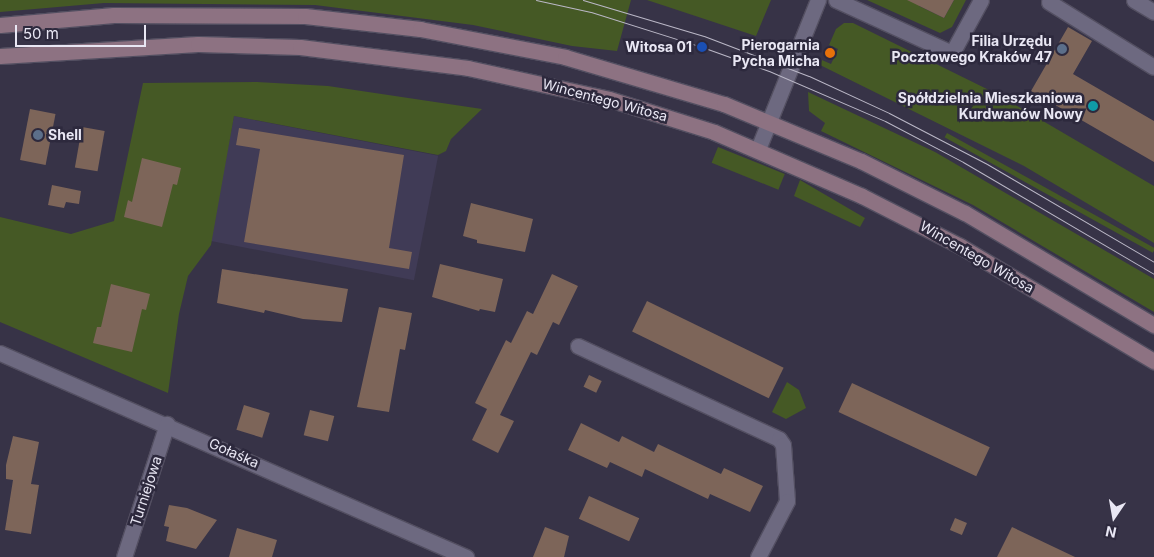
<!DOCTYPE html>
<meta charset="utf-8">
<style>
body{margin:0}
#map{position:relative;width:1154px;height:557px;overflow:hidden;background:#373347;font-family:Inter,sans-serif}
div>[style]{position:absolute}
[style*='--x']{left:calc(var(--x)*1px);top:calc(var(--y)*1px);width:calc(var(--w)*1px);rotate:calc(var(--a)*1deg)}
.built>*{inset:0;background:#403b56;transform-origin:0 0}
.green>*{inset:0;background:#455925;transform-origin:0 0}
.building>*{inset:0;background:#7d6559;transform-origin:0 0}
.roads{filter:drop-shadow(1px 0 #534f61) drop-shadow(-1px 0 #534f61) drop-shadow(0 1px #534f61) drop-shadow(0 -1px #534f61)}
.minor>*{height:15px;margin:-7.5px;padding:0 7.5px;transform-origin:7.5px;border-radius:7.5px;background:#6d6980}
.secondary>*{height:15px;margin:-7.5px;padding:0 7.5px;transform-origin:7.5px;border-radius:7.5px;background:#8d7282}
.tram>*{height:1px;margin:-0.5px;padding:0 0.5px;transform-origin:0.5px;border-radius:0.5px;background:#bbb8c7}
.dots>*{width:14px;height:14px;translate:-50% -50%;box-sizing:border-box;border:2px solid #2d293d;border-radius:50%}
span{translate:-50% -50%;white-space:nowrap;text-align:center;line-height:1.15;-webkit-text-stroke:5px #2d293d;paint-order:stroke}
.poi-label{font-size:14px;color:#e9e7f4;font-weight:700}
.right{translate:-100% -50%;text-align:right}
.left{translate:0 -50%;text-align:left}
.street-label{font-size:14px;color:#e9e7f4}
.north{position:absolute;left:1089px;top:492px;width:50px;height:50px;-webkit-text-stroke:4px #2d293d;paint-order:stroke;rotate:192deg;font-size:14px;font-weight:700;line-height:20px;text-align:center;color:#e9e7f4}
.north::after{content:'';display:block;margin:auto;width:18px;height:22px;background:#e9e7f4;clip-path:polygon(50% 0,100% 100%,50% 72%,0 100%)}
.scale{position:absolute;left:15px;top:25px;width:131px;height:22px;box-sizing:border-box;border:2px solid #e9e7f4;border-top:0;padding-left:6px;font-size:15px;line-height:18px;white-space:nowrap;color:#e9e7f4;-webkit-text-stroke:4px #2d293d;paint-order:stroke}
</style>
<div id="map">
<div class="built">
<i style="left:234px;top:116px;width:208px;height:127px;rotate:11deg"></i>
</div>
<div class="green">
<i style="clip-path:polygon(0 0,631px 0,617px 51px,572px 46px,473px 25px,315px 5px,104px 3px,0 12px)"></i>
<i style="clip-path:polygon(647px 0,771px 0,756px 36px)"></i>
<i style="clip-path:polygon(867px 0,921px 0,919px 6px,944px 18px,954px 0,966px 0,952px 27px,940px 33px)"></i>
<i style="clip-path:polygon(844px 23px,853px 23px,995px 93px,1154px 186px,1154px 243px,1024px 166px,820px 65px,822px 60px,831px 64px,838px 49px,829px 45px,836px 29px)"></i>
<i style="clip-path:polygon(257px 82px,328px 86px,482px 109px,451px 139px,446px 151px,438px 155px,234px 116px,211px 245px,188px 276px,179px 314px,168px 393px,0 322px,0 217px,71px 234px,114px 221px,143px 83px)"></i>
<i style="clip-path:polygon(808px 92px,935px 152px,1154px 279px,1154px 312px,973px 205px,821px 131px,825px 123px,809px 111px)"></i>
<i style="left:947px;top:133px;width:238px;height:5px;rotate:29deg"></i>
<i style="left:718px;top:147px;width:72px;height:17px;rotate:22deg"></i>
<i style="clip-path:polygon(800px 180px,865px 218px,860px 227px,794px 196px)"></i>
<i style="clip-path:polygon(787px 382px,799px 390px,806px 408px,786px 419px,772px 412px)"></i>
</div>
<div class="building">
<i style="clip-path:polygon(907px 0,954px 0,944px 18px)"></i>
<i style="clip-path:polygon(1068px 27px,1092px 41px,1073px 74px,1154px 121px,1154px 162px,1031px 91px)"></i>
<i style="left:30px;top:109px;width:26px;height:52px;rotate:11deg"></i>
<i style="left:82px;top:127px;width:23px;height:41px;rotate:10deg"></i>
<i style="clip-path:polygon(239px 128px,404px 155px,389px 248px,412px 252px,409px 269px,244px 242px,260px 149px,236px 145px)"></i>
<i style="clip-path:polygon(142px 158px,181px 168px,177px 185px,173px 184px,162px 227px,124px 217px,128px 200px,132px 202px)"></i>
<i style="clip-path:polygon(52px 185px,81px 191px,79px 204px,66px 202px,64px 208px,48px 205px)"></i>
<i style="clip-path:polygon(471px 203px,533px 219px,525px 252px,477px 243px,477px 240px,463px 236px)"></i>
<i style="clip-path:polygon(440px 264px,503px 279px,495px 312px,480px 309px,479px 311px,432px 297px)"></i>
<i style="clip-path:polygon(222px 269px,348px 289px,342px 322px,303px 319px,265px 310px,264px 313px,217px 303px)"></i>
<i style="clip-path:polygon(552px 274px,578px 286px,559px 325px,553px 322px,537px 355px,531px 352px,500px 415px,514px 421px,498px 453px,472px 440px,487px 409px,475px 403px,506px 340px,511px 343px,527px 311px,533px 314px)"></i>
<i style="clip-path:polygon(111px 284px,150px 294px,146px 310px,142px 309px,132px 352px,93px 343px,97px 327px,101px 327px)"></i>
<i style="left:647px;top:301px;width:152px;height:34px;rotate:26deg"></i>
<i style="clip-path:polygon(379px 307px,412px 313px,405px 350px,400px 349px,389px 412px,357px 407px)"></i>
<i style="left:589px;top:375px;width:14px;height:13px;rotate:25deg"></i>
<i style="left:852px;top:383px;width:152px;height:32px;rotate:25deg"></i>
<i style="left:244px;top:405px;width:27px;height:26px;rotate:17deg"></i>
<i style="left:310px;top:410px;width:25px;height:26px;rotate:14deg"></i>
<i style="clip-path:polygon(581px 423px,619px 442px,622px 436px,654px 452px,658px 444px,721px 474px,724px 468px,763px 486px,750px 512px,710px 494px,708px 499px,645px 469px,642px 477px,610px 462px,607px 468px,568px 450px)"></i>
<i style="clip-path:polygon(13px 436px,39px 442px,31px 484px,39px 485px,31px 534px,5px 530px,13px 480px,6px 479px,6px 465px)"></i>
<i style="left:589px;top:496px;width:55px;height:25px;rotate:24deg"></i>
<i style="clip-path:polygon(169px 505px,187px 508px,217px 520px,196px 549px,166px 541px,169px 527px,164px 526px)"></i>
<i style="left:955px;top:518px;width:13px;height:13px;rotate:23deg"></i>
<i style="clip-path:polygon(545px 527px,569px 536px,564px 557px,533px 557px)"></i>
<i style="clip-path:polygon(1012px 527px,1075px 557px,997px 557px)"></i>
<i style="clip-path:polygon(237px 528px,277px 540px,272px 557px,229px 557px)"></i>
</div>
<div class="roads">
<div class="minor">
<i style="--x:836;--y:0;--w:128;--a:24.6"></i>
<i style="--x:952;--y:53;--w:60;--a:-61.3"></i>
<i style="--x:1134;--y:0;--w:23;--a:31"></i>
<i style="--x:1049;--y:2;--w:123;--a:31.8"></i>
<i style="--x:758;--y:149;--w:161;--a:-68.1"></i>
<i style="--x:578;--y:346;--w:221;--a:24.8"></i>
<i style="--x:779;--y:439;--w:7;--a:56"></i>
<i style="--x:783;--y:445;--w:56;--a:85.9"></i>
<i style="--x:787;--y:501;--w:63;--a:117.4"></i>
<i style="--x:0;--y:353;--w:509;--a:23.64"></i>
<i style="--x:124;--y:557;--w:140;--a:-72.1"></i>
</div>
<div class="secondary">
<i style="--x:0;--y:25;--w:114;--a:-5"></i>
<i style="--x:114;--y:15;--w:191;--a:0.3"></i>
<i style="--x:305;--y:16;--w:116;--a:6.4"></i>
<i style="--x:420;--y:29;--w:148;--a:10.9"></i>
<i style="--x:565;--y:57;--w:166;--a:16.5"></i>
<i style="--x:724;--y:104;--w:148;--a:22.6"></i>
<i style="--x:861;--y:161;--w:116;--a:26.6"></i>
<i style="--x:965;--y:213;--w:220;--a:30.7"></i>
<i style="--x:0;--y:56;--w:198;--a:-3.5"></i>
<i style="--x:198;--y:44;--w:102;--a:1.7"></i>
<i style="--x:300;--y:47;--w:169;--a:7.1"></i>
<i style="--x:468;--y:68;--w:144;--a:12.4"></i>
<i style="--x:609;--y:99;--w:110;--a:17.4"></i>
<i style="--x:714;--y:132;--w:161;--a:23.4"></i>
<i style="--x:862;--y:196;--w:110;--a:27"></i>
<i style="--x:960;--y:246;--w:226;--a:30.7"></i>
</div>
</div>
<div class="tram">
<i style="--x:536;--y:0;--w:56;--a:12.3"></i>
<i style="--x:591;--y:12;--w:116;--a:17.5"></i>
<i style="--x:702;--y:47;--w:71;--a:19.7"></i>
<i style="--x:769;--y:71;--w:126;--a:23.3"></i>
<i style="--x:885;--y:121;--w:88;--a:27.7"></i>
<i style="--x:963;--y:162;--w:221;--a:30.4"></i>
<i style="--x:583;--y:0;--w:126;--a:16.6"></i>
<i style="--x:704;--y:36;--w:112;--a:20.9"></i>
<i style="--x:809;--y:76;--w:88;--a:24.8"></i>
<i style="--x:889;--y:113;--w:110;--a:27.5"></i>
<i style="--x:987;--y:164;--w:194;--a:30.4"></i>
</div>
<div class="dots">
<i style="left:702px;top:47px;background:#1a4fb4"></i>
<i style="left:1062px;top:49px;background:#5c6f8a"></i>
<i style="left:830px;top:53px;background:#e8710a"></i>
<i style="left:1093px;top:106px;background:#0f9aa8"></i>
<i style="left:38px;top:135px;background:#5c6f8a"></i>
</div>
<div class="poi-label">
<span class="right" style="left:1052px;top:49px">Filia Urzędu<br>Pocztowego Kraków 47</span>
<span class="right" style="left:820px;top:53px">Pierogarnia<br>Pycha Micha</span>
<span class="right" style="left:692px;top:47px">Witosa 01</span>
<span class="right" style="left:1083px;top:106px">Spółdzielnia Mieszkaniowa<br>Kurdwanów Nowy</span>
<span class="left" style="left:48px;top:135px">Shell</span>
</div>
<div class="street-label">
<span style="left:605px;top:100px;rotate:15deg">Wincentego Witosa</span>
<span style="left:977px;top:257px;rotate:30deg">Wincentego Witosa</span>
<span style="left:234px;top:453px;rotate:24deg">Gołaśka</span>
<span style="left:146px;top:491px;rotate:-72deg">Turniejowa</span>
</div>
<div class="north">N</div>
<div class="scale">50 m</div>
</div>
